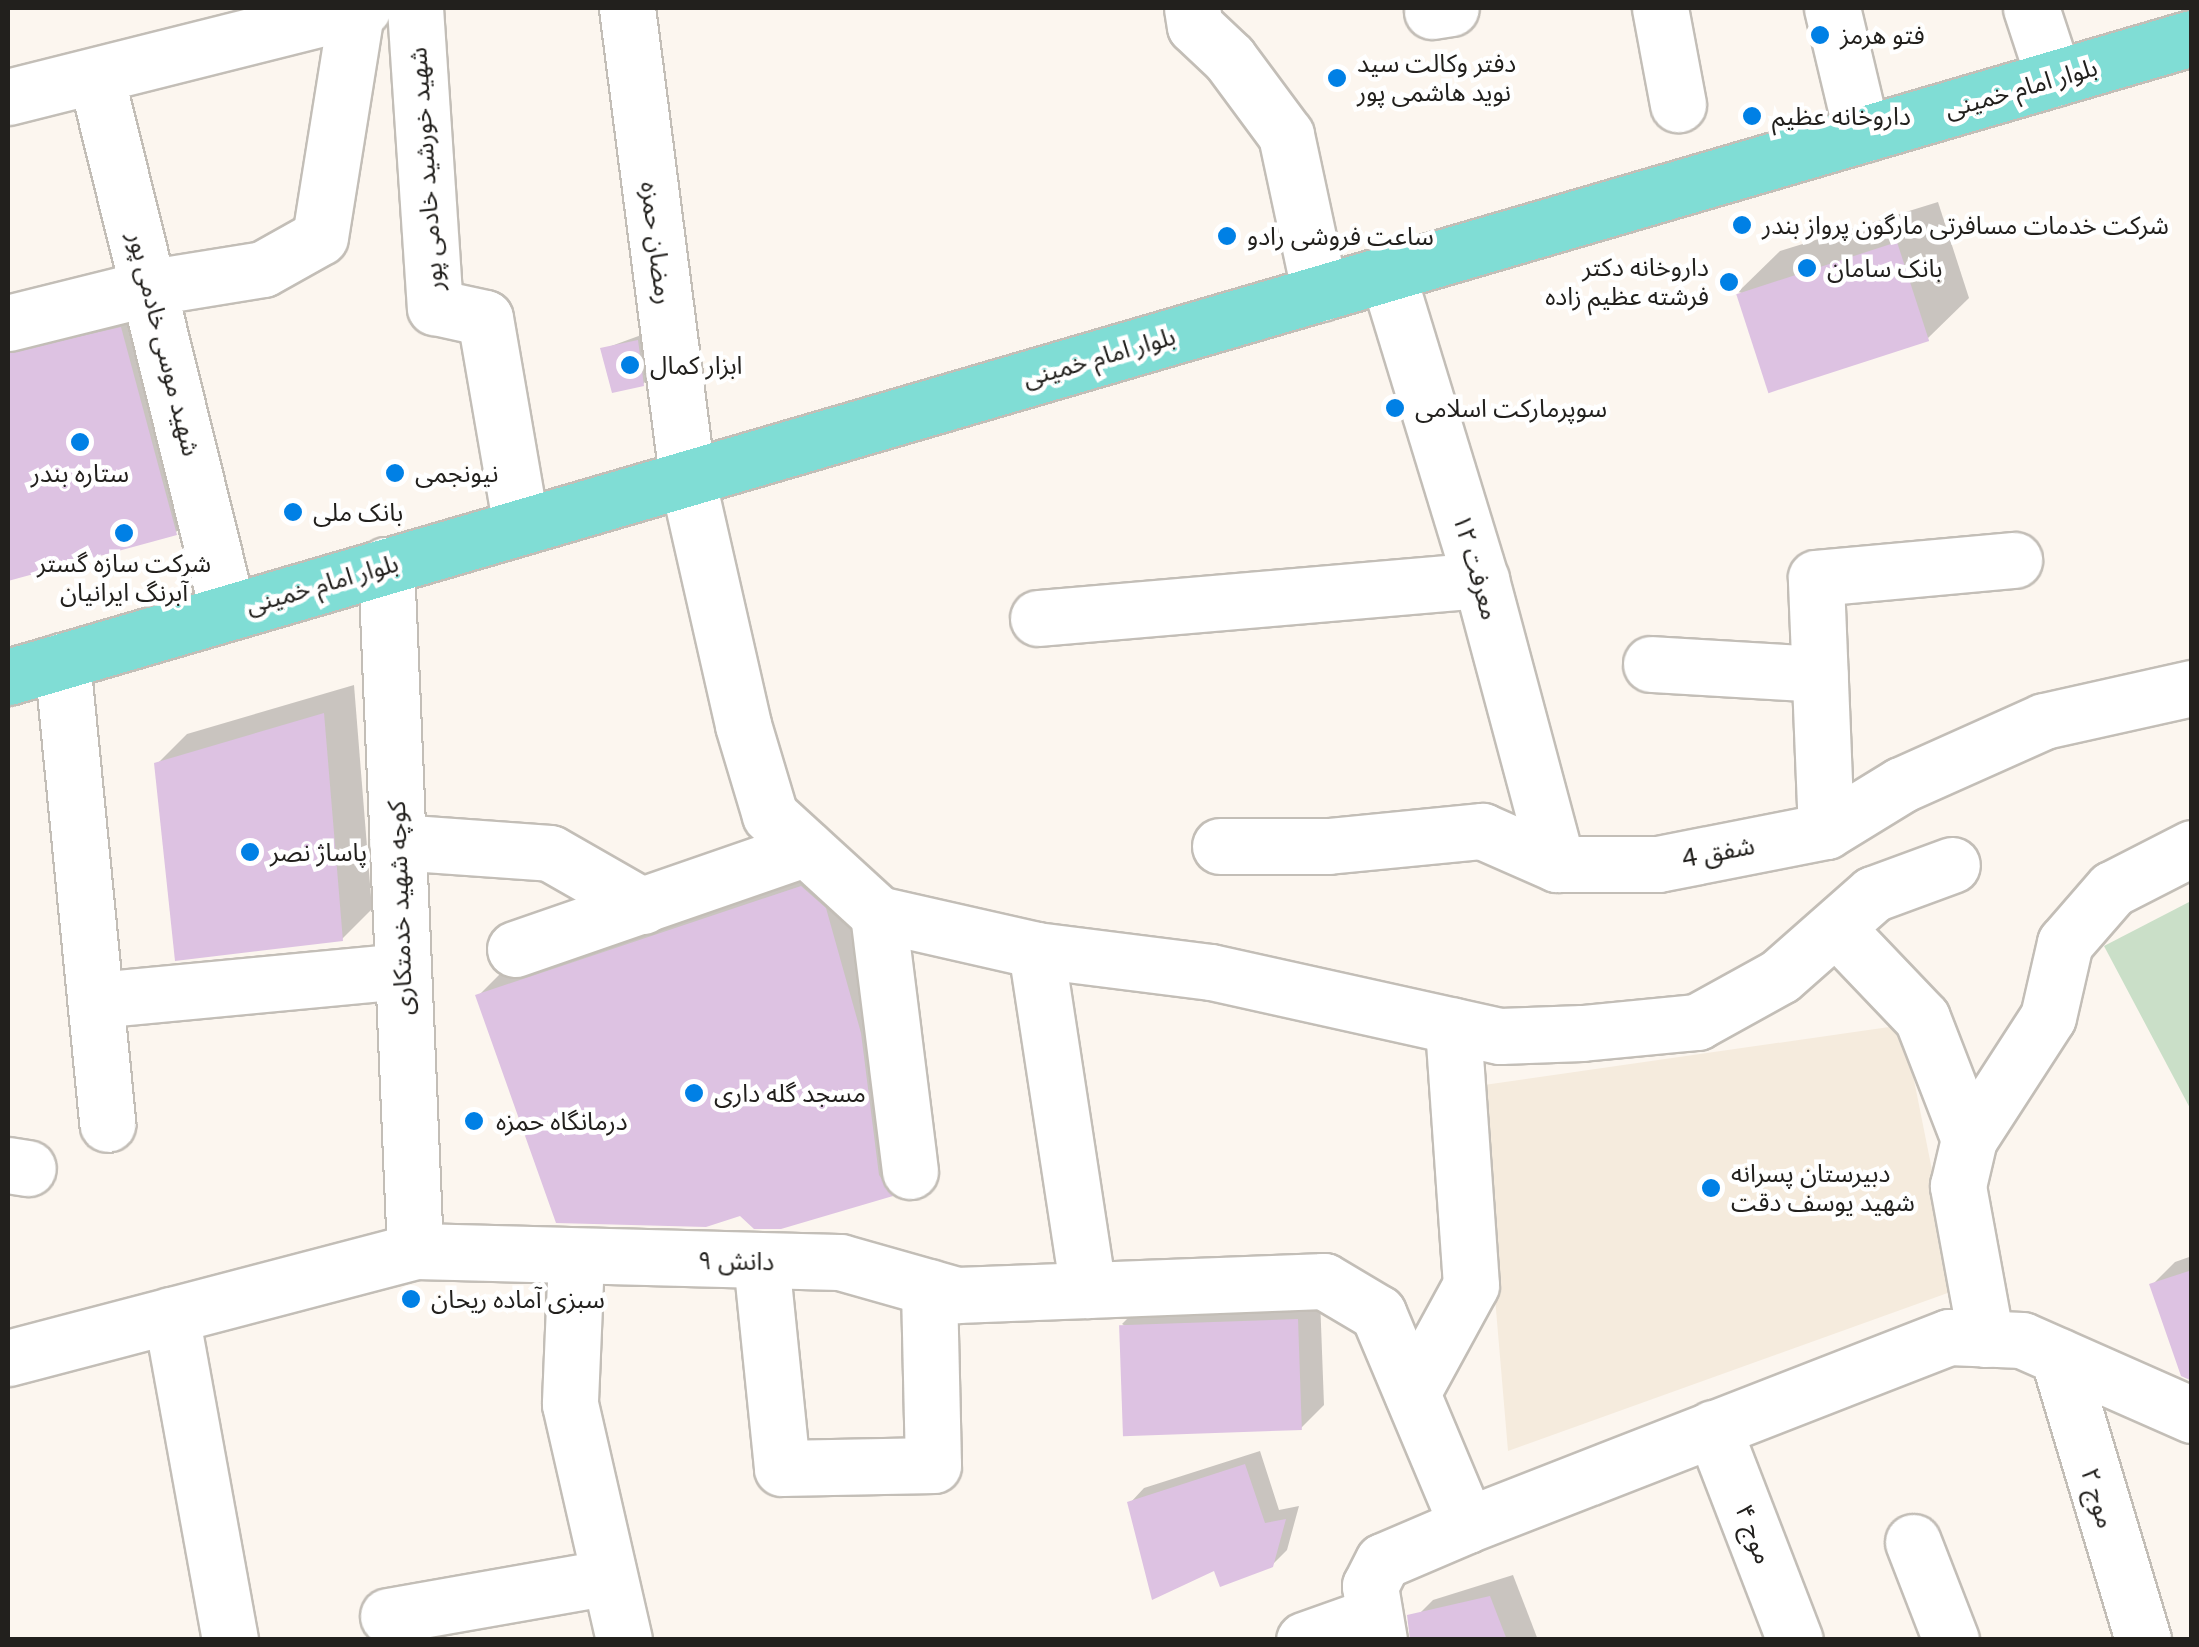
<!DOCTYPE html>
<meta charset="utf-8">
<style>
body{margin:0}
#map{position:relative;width:2199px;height:1647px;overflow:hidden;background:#fcf6ef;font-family:"Public Sans","Noto Sans Arabic",sans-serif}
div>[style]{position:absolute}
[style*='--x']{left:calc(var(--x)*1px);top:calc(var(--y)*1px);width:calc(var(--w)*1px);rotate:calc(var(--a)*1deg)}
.built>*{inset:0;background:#f5ebdd}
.green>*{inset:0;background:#cadfc8}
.shadow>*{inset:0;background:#0003}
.building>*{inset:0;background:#ddc2e2;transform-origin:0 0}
.roads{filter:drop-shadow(2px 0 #c3beb7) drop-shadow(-2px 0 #c3beb7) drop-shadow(0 2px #c3beb7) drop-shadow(0 -2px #c3beb7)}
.minor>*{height:55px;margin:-27.5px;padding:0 27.5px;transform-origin:27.5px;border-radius:27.5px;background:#fff}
.major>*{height:55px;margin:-27.5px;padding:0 27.5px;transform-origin:27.5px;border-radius:27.5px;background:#80ddd5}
.dots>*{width:28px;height:28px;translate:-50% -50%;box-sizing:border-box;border:5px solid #fff;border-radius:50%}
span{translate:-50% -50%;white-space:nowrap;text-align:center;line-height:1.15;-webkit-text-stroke:9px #fff;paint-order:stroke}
.poi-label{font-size:25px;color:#22201d}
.left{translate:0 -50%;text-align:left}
.right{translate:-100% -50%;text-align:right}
.street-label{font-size:25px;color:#22201d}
.frame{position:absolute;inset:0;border:10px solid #22201d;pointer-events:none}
</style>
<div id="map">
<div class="built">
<i style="clip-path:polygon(1903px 1025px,1956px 1290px,1508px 1451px,1477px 1086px)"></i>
</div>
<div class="green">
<i style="clip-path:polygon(2191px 901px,2191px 1110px,2104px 946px)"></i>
</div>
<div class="shadow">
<i style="clip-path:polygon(1938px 202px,1969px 298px,1927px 339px,1738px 292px,1780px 251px)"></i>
<i style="clip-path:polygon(150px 299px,205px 503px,175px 533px,8px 578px,8px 331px)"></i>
<i style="clip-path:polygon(644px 334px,650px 377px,643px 384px,603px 349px)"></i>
<i style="clip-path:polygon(354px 685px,372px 909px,342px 939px,157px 764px,187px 734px)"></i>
<i style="clip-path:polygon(832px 858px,921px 1164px,891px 1194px,478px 996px,508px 966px)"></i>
<i style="clip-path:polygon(2192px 1256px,2192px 1365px,2152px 1285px,2175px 1262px)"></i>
<i style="clip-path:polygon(1320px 1298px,1324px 1405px,1301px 1428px,1122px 1324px,1145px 1301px)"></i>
<i style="clip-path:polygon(1260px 1451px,1279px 1510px,1299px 1506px,1287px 1550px,1272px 1565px,1216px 1568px,1130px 1503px,1144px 1488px)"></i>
<i style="clip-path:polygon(1513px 1575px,1538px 1640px,1411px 1640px,1410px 1623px,1433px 1600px)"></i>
</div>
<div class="building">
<i style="left:1897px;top:242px;width:104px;height:169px;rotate:72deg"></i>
<i style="clip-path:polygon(121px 327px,177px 535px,8px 581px,8px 353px)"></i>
<i style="clip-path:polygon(638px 340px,644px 386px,612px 393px,600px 348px)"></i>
<i style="clip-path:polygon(324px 713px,343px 941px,175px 961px,154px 763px)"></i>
<i style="clip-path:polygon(801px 886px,826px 908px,861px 1033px,879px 1175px,893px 1196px,781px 1229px,754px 1229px,740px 1216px,706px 1227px,556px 1223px,475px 995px)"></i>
<i style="clip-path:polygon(2192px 1270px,2192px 1381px,2181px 1376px,2149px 1284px)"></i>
<i style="left:1298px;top:1319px;width:111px;height:179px;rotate:88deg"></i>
<i style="clip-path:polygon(1245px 1464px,1265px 1523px,1286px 1519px,1273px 1567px,1220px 1587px,1214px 1571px,1152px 1600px,1127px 1502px)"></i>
<i style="clip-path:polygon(1490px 1596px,1507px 1640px,1410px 1640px,1407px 1615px)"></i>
</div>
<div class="roads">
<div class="minor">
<i style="--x:415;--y:8;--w:300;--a:86.2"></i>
<i style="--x:435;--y:307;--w:51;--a:12.4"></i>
<i style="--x:485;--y:318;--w:211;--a:80.2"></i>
<i style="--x:627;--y:8;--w:474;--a:82.7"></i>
<i style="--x:687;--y:478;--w:253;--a:77.2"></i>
<i style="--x:743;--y:725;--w:94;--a:73.3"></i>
<i style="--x:770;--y:815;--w:147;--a:42.5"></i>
<i style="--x:878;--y:914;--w:162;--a:12.8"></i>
<i style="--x:1036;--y:950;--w:176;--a:7.2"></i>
<i style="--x:1211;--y:972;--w:296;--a:12.5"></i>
<i style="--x:1500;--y:1036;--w:82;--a:-2.1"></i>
<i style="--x:1582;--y:1033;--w:116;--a:-5.5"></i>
<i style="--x:1697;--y:1022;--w:95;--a:-29"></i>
<i style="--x:1780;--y:976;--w:124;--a:-41.4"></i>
<i style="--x:1873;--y:894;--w:84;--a:-20.2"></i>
<i style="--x:1192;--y:8;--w:18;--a:81"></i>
<i style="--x:1195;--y:26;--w:47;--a:43.3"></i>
<i style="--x:1229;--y:58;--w:96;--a:53.5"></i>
<i style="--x:1286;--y:135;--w:162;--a:77.9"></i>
<i style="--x:1660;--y:8;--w:98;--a:79.4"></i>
<i style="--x:1832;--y:8;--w:130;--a:76.6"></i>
<i style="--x:2031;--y:8;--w:74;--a:71.8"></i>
<i style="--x:1432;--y:11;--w:19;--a:-9"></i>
<i style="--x:96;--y:77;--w:551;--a:76.14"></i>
<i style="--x:8;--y:97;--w:366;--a:-14.1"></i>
<i style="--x:1387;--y:273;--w:321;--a:73"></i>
<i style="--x:1481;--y:580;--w:294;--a:75"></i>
<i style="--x:8;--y:323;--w:148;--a:-14"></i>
<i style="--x:152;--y:287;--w:112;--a:-9.2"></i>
<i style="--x:263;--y:269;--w:65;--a:-29.3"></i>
<i style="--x:320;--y:237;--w:229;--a:-80.9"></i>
<i style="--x:386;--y:565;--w:687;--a:87.58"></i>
<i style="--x:1038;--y:618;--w:445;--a:-4.9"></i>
<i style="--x:62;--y:661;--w:465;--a:84.4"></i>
<i style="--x:1651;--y:664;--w:169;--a:3.4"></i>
<i style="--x:1826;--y:831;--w:253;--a:-92.3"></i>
<i style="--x:1816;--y:578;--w:199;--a:-5.2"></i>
<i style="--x:397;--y:842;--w:153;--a:4.1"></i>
<i style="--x:550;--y:853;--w:107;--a:29.7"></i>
<i style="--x:1220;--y:846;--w:108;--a:0"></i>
<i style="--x:1328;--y:846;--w:155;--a:-5.6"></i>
<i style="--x:1482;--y:831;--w:82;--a:23.7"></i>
<i style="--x:1557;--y:864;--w:101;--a:0"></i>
<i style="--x:1658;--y:864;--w:171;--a:-11.1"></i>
<i style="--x:1826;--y:831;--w:88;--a:-31.5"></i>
<i style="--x:1901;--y:785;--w:157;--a:-24.1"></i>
<i style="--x:2044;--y:721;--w:152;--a:-12.6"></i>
<i style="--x:878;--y:914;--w:259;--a:82.9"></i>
<i style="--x:1837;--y:929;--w:123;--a:46.3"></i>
<i style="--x:1922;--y:1018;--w:130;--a:68.8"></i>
<i style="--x:515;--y:949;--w:308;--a:-19.1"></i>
<i style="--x:1036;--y:950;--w:344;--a:81.3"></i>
<i style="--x:96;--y:1000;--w:308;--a:-5.4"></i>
<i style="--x:8;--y:1165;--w:20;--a:9"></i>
<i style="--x:576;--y:1258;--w:146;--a:92.4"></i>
<i style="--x:570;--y:1404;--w:242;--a:77.1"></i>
<i style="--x:761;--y:1261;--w:208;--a:84.2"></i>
<i style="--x:782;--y:1468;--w:151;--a:-1.1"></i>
<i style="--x:933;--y:1465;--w:178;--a:-91.3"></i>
<i style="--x:171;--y:1315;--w:330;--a:79.7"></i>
<i style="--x:1986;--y:1339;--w:156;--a:-100.4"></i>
<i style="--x:1958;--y:1186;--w:48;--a:-76.8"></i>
<i style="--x:1969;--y:1139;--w:145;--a:-57.1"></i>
<i style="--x:2048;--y:1017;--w:76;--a:-77.1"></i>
<i style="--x:2065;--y:943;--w:72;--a:-49"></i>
<i style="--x:2112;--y:889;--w:90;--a:-27.1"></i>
<i style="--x:2058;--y:1356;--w:296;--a:73.3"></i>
<i style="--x:8;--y:1358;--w:421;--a:-14.7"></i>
<i style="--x:415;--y:1251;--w:425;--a:1.5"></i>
<i style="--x:840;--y:1262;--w:122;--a:15.8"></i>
<i style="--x:957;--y:1295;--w:367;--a:-2.2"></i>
<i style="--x:1324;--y:1281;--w:63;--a:30.7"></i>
<i style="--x:1378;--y:1313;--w:230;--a:67.2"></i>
<i style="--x:1467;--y:1525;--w:517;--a:-21.31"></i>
<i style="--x:1949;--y:1337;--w:73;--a:2.4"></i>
<i style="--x:2022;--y:1340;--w:186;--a:23.8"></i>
<i style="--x:1412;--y:1393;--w:123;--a:-61.4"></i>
<i style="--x:1471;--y:1285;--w:260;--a:-94"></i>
<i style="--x:1713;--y:1428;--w:227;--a:68.9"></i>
<i style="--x:1913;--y:1542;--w:105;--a:68.8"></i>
<i style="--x:388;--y:1616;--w:224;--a:-10"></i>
<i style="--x:1304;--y:1640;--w:71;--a:-19.7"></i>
<i style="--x:1379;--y:1640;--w:55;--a:-99.5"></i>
<i style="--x:1370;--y:1586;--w:28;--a:-63"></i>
<i style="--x:1383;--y:1561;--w:91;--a:-23.2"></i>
</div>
<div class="major">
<i style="--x:8;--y:677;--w:2276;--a:-16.31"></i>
</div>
</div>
<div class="dots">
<i style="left:1820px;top:35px;background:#0080e5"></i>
<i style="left:1337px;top:78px;background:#0080e5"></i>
<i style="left:1752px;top:116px;background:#0080e5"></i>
<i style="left:1742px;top:225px;background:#0080e5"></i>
<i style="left:1227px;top:236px;background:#0080e5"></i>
<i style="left:1807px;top:268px;background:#0080e5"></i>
<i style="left:1729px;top:282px;background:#0080e5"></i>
<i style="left:630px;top:365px;background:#0080e5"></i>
<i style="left:1395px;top:408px;background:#0080e5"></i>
<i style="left:80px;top:442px;background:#0080e5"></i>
<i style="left:395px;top:473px;background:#0080e5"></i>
<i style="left:293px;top:512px;background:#0080e5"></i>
<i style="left:124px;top:533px;background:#0080e5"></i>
<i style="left:250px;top:852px;background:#0080e5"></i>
<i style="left:694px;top:1093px;background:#0080e5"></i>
<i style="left:474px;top:1121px;background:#0080e5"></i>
<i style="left:1711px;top:1188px;background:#0080e5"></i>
<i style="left:411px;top:1299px;background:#0080e5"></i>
</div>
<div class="poi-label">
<span class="left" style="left:1840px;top:35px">فتو هرمز</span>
<span class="left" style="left:1357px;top:78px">دفتر وکالت سید<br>نوید هاشمی پور</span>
<span class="left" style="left:1772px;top:116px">داروخانه عظیم</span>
<span class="left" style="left:1762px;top:225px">شرکت خدمات مسافرتی مارگون پرواز بندر</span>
<span class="left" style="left:1247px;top:236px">ساعت فروشی رادو</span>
<span class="right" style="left:1709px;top:282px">داروخانه دکتر<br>فرشته عظیم زاده</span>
<span class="left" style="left:1827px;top:268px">بانک سامان</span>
<span class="left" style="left:650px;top:365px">ابزار کمال</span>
<span class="left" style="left:1415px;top:408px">سوپرمارکت اسلامی</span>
<span style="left:80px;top:473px">ستاره بندر</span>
<span class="left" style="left:415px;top:473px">نیونجمی</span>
<span class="left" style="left:313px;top:512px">بانک ملى</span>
<span style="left:124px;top:578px">شرکت سازه گستر<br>آبرنگ ایرانیان</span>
<span class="left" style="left:270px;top:852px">پاساژ نصر</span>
<span class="left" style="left:714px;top:1093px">مسجد گله داری</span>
<span class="left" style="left:496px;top:1121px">درمانگاه حمزه</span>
<span class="left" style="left:1731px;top:1188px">دبیرستان پسرانه<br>شهید یوسف دقت</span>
<span class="left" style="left:431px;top:1299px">سبزی آماده ریحان</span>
</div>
<div class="street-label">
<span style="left:2021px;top:88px;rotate:-16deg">بلوار امام خمینی</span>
<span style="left:426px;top:169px;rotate:-94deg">شهید خورشید خادمی پور</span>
<span style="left:657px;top:243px;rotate:83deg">رمضان حمزه</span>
<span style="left:164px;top:344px;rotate:76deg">شهید موسی خادمی پور</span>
<span style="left:1099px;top:357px;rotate:-16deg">بلوار امام خمینی</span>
<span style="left:1476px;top:567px;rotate:74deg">معرفت ۱۲</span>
<span style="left:322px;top:584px;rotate:-16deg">بلوار امام خمینی</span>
<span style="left:1718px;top:852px;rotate:-11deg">شفق 4</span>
<span style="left:400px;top:908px;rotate:-92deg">کوچه شهید خدمتکاری</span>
<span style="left:736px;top:1261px;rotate:1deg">دانش ۹</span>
<span style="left:2098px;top:1498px;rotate:73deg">موج ۲</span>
<span style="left:1754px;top:1534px;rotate:69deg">موج ۴</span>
</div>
<div class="frame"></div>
</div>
